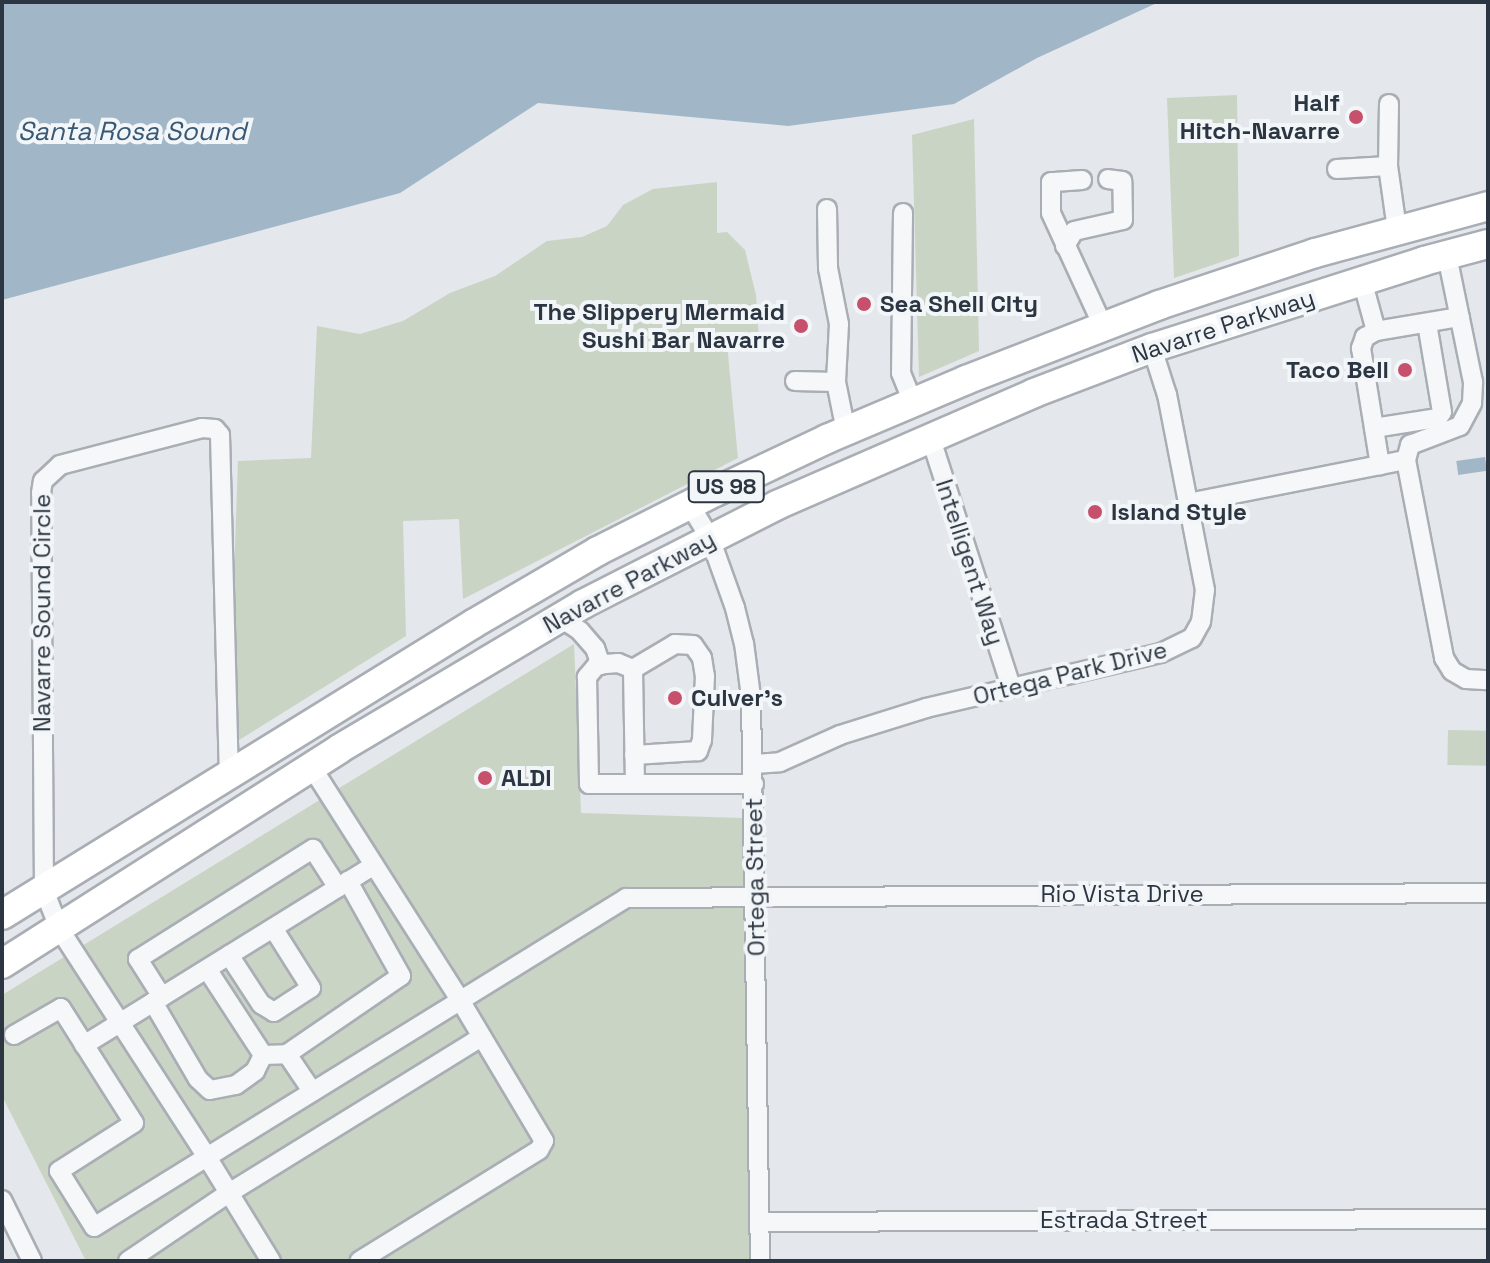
<!DOCTYPE html>
<style>
body{margin:0}
#map{position:relative;width:1490px;height:1263px;overflow:hidden;background:#e4e7eb;font-family:"Space Grotesk",sans-serif}
div>[style]{position:absolute}
[style*='--x']{left:calc(var(--x)*1px);top:calc(var(--y)*1px);width:calc(var(--w)*1px);rotate:calc(var(--a)*1deg)}
.green>*{inset:0;background:#cad4c5;transform-origin:0 0}
.water>*{inset:0;background:#a1b7c8;transform-origin:0 0}
.roads{filter:drop-shadow(2px 0 #a9aeb5) drop-shadow(-2px 0 #a9aeb5) drop-shadow(0 2px #a9aeb5) drop-shadow(0 -2px #a9aeb5)}
.minor>*{height:18px;margin:-9px;padding:0 9px;transform-origin:9px;border-radius:9px;background:#f6f7f9}
.highway>*{height:28px;margin:-14px;padding:0 14px;transform-origin:14px;border-radius:14px;background:#fff}
.dots>*{width:22px;height:22px;translate:-50% -50%;box-sizing:border-box;border:4px solid #f3f6f8;border-radius:50%}
span{translate:-50% -50%;white-space:nowrap;text-align:center;line-height:1.15;-webkit-text-stroke:8px #f3f6f8;paint-order:stroke}
.shield-label span{padding:2px 6px;background:#f3f6f8;border:2px solid;border-radius:6px;-webkit-text-stroke-width:0}
.shield-label{font-size:22px;color:#2c3642;font-weight:700}
.poi-label{font-size:24px;color:#2c3642;font-weight:700}
.right{translate:-100% -50%;text-align:right}
.left{translate:0 -50%;text-align:left}
.street-label{font-size:24px;color:#2c3642}
.water-label{font-size:26px;color:#385874;font-style:italic}
.frame{position:absolute;inset:0;border:4px solid #2c3642;pointer-events:none}
</style>
<div id="map">
<div class="green">
<i style="clip-path:polygon(1237px 95px,1239px 256px,1174px 278px,1167px 98px)"></i>
<i style="clip-path:polygon(974px 119px,979px 351px,919px 377px,912px 135px)"></i>
<i style="clip-path:polygon(717px 182px,717px 233px,727px 232px,745px 250px,756px 295px,759px 340px,727px 344px,738px 458px,463px 599px,459px 519px,403px 521px,406px 636px,236px 742px,233px 604px,238px 461px,311px 458px,317px 326px,360px 334px,403px 321px,450px 293px,495px 276px,547px 241px,582px 237px,607px 226px,623px 205px,653px 189px)"></i>
<i style="clip-path:polygon(574px 644px,581px 813px,743px 818px,752px 1261px,86px 1261px,2px 1096px,2px 995px)"></i>
<i style="left:1448px;top:730px;width:40px;height:35px;rotate:1deg"></i>
</div>
<div class="water">
<i style="clip-path:polygon(2px 2px,1159px 2px,1037px 58px,954px 104px,788px 126px,538px 103px,400px 193px,2px 300px)"></i>
<i style="left:1485px;top:457px;width:14px;height:29px;rotate:82deg"></i>
</div>
<div class="roads">
<div class="minor">
<i style="--x:1389;--y:104;--w:62;--a:90.9"></i>
<i style="--x:1388;--y:166;--w:64;--a:81.9"></i>
<i style="--x:1337;--y:169;--w:51;--a:-3.4"></i>
<i style="--x:1082;--y:180;--w:31;--a:176"></i>
<i style="--x:1051;--y:182;--w:31;--a:90"></i>
<i style="--x:1051;--y:213;--w:124;--a:65.3"></i>
<i style="--x:827;--y:209;--w:59;--a:89"></i>
<i style="--x:828;--y:268;--w:57;--a:78.9"></i>
<i style="--x:839;--y:324;--w:58;--a:93"></i>
<i style="--x:836;--y:382;--w:50;--a:78.5"></i>
<i style="--x:903;--y:213;--w:160;--a:90.7"></i>
<i style="--x:901;--y:373;--w:31;--a:68"></i>
<i style="--x:1065;--y:246;--w:17;--a:-59"></i>
<i style="--x:1074;--y:231;--w:50;--a:-12.7"></i>
<i style="--x:1123;--y:220;--w:39;--a:-91"></i>
<i style="--x:1122;--y:181;--w:14;--a:-172"></i>
<i style="--x:1362;--y:280;--w:53;--a:74.6"></i>
<i style="--x:1376;--y:331;--w:85;--a:-9.5"></i>
<i style="--x:1376;--y:331;--w:13;--a:151"></i>
<i style="--x:1365;--y:337;--w:12;--a:110"></i>
<i style="--x:1361;--y:348;--w:119;--a:80.8"></i>
<i style="--x:795;--y:381;--w:41;--a:1.4"></i>
<i style="--x:1374;--y:428;--w:65;--a:-8.9"></i>
<i style="--x:1438;--y:418;--w:7;--a:-56"></i>
<i style="--x:1442;--y:412;--w:90;--a:-99.6"></i>
<i style="--x:930;--y:436;--w:264;--a:72.1"></i>
<i style="--x:1406;--y:460;--w:202;--a:79.1"></i>
<i style="--x:1444;--y:658;--w:15;--a:58"></i>
<i style="--x:1452;--y:671;--w:16;--a:30"></i>
<i style="--x:1466;--y:679;--w:22;--a:3"></i>
<i style="--x:1188;--y:503;--w:222;--a:-11.2"></i>
<i style="--x:1406;--y:460;--w:16;--a:-75"></i>
<i style="--x:1410;--y:445;--w:53;--a:-20.8"></i>
<i style="--x:1460;--y:426;--w:26;--a:-62"></i>
<i style="--x:1472;--y:403;--w:21;--a:-87"></i>
<i style="--x:1473;--y:382;--w:130;--a:-101.6"></i>
<i style="--x:690;--y:505;--w:39;--a:59"></i>
<i style="--x:710;--y:538;--w:74;--a:70.3"></i>
<i style="--x:735;--y:608;--w:36;--a:76"></i>
<i style="--x:744;--y:643;--w:54;--a:82.6"></i>
<i style="--x:751;--y:697;--w:564;--a:89.09"></i>
<i style="--x:561;--y:618;--w:23;--a:34"></i>
<i style="--x:580;--y:631;--w:23;--a:49"></i>
<i style="--x:595;--y:648;--w:18;--a:71"></i>
<i style="--x:633;--y:669;--w:49;--a:-30.8"></i>
<i style="--x:675;--y:644;--w:18;--a:3"></i>
<i style="--x:693;--y:645;--w:16;--a:55"></i>
<i style="--x:702;--y:658;--w:18;--a:81"></i>
<i style="--x:705;--y:676;--w:64;--a:92.7"></i>
<i style="--x:702;--y:740;--w:12;--a:110"></i>
<i style="--x:698;--y:751;--w:64;--a:176.4"></i>
<i style="--x:754;--y:764;--w:26;--a:-4"></i>
<i style="--x:780;--y:762;--w:66;--a:-24.2"></i>
<i style="--x:840;--y:735;--w:90;--a:-17.4"></i>
<i style="--x:926;--y:708;--w:241;--a:-13.2"></i>
<i style="--x:1161;--y:653;--w:34;--a:-26"></i>
<i style="--x:1192;--y:638;--w:18;--a:-61"></i>
<i style="--x:1201;--y:622;--w:32;--a:-83"></i>
<i style="--x:1205;--y:590;--w:199;--a:-101"></i>
<i style="--x:1167;--y:395;--w:49;--a:-107.7"></i>
<i style="--x:311;--y:766;--w:277;--a:57.5"></i>
<i style="--x:460;--y:1000;--w:164;--a:59.2"></i>
<i style="--x:544;--y:1141;--w:10;--a:119"></i>
<i style="--x:539;--y:1150;--w:211;--a:148.3"></i>
<i style="--x:635;--y:784;--w:115;--a:-91"></i>
<i style="--x:633;--y:669;--w:16;--a:-158"></i>
<i style="--x:618;--y:663;--w:21;--a:175"></i>
<i style="--x:597;--y:665;--w:16;--a:130"></i>
<i style="--x:587;--y:677;--w:107;--a:88.9"></i>
<i style="--x:589;--y:784;--w:165;--a:0"></i>
<i style="--x:229;--y:955;--w:59;--a:56.9"></i>
<i style="--x:261;--y:1004;--w:15;--a:32"></i>
<i style="--x:274;--y:1012;--w:44;--a:-33"></i>
<i style="--x:311;--y:988;--w:71;--a:-122.3"></i>
<i style="--x:207;--y:969;--w:103;--a:56.9"></i>
<i style="--x:162;--y:997;--w:45;--a:-122.3"></i>
<i style="--x:138;--y:959;--w:207;--a:-32.2"></i>
<i style="--x:313;--y:849;--w:46;--a:57.3"></i>
<i style="--x:153;--y:1002;--w:89;--a:59.7"></i>
<i style="--x:198;--y:1079;--w:16;--a:43"></i>
<i style="--x:210;--y:1090;--w:26;--a:-11"></i>
<i style="--x:236;--y:1085;--w:24;--a:-36"></i>
<i style="--x:255;--y:1071;--w:18;--a:-63"></i>
<i style="--x:14;--y:1035;--w:54;--a:-29.9"></i>
<i style="--x:61;--y:1008;--w:136;--a:57.6"></i>
<i style="--x:134;--y:1123;--w:89;--a:147.4"></i>
<i style="--x:59;--y:1171;--w:66;--a:58"></i>
<i style="--x:94;--y:1227;--w:133;--a:-31.8"></i>
<i style="--x:207;--y:1157;--w:273;--a:-122.9"></i>
<i style="--x:59;--y:928;--w:41;--a:-111.5"></i>
<i style="--x:44;--y:890;--w:397;--a:-90.4"></i>
<i style="--x:41;--y:493;--w:12;--a:-81"></i>
<i style="--x:43;--y:481;--w:23;--a:-43"></i>
<i style="--x:60;--y:465;--w:147;--a:-14.6"></i>
<i style="--x:202;--y:428;--w:13;--a:4"></i>
<i style="--x:215;--y:429;--w:8;--a:50"></i>
<i style="--x:220;--y:435;--w:338;--a:88.5"></i>
<i style="--x:84;--y:1045;--w:341;--a:-31.8"></i>
<i style="--x:287;--y:1054;--w:45;--a:56"></i>
<i style="--x:263;--y:1055;--w:24;--a:-2"></i>
<i style="--x:287;--y:1054;--w:138;--a:-34.4"></i>
<i style="--x:401;--y:976;--w:109;--a:-119.2"></i>
<i style="--x:2;--y:1200;--w:68;--a:63.8"></i>
<i style="--x:760;--y:1222;--w:728;--a:-0.24"></i>
<i style="--x:128;--y:1261;--w:122;--a:-34"></i>
<i style="--x:229;--y:1193;--w:297;--a:-31.7"></i>
<i style="--x:271;--y:1261;--w:122;--a:-121.6"></i>
<i style="--x:207;--y:1157;--w:493;--a:-31.7"></i>
<i style="--x:626;--y:898;--w:862;--a:-0.33"></i>
</div>
<div class="highway">
<i style="--x:2;--y:915;--w:554;--a:-31.71"></i>
<i style="--x:473;--y:624;--w:145;--a:-30.3"></i>
<i style="--x:598;--y:551;--w:133;--a:-26.8"></i>
<i style="--x:717;--y:491;--w:122;--a:-25.3"></i>
<i style="--x:827;--y:439;--w:151;--a:-23"></i>
<i style="--x:966;--y:380;--w:207;--a:-21.2"></i>
<i style="--x:1159;--y:305;--w:164;--a:-18.4"></i>
<i style="--x:1315;--y:253;--w:179;--a:-15.2"></i>
<i style="--x:2;--y:964;--w:400;--a:-32.5"></i>
<i style="--x:339;--y:749;--w:284;--a:-30.7"></i>
<i style="--x:583;--y:604;--w:218;--a:-27"></i>
<i style="--x:777;--y:505;--w:280;--a:-23.5"></i>
<i style="--x:1034;--y:393;--w:126;--a:-20.9"></i>
<i style="--x:1152;--y:348;--w:286;--a:-17.7"></i>
<i style="--x:1424;--y:261;--w:66;--a:-14.9"></i>
</div>
</div>
<div class="dots">
<i style="left:1356px;top:117px;background:#c7516c"></i>
<i style="left:864px;top:304px;background:#c7516c"></i>
<i style="left:801px;top:326px;background:#c7516c"></i>
<i style="left:1405px;top:370px;background:#c7516c"></i>
<i style="left:1095px;top:512px;background:#c7516c"></i>
<i style="left:675px;top:698px;background:#c7516c"></i>
<i style="left:485px;top:778px;background:#c7516c"></i>
</div>
<div class="shield-label">
<span style="left:726px;top:487px">US 98</span>
</div>
<div class="poi-label">
<span class="right" style="left:1340px;top:117px">Half<br>Hitch-Navarre</span>
<span class="left" style="left:880px;top:304px">Sea Shell CIty</span>
<span class="right" style="left:785px;top:326px">The Slippery Mermaid<br>Sushi Bar Navarre</span>
<span class="right" style="left:1389px;top:370px">Taco Bell</span>
<span class="left" style="left:1111px;top:512px">Island Style</span>
<span class="left" style="left:691px;top:698px">Culver's</span>
<span class="left" style="left:501px;top:778px">ALDI</span>
</div>
<div class="street-label">
<span style="left:1223px;top:326px;rotate:-18deg">Navarre Parkway</span>
<span style="left:970px;top:562px;rotate:72deg">Intelligent Way</span>
<span style="left:629px;top:582px;rotate:-28deg">Navarre Parkway</span>
<span style="left:42px;top:613px;rotate:-90deg">Navarre Sound Circle</span>
<span style="left:1070px;top:673px;rotate:-14deg">Ortega Park Drive</span>
<span style="left:755px;top:877px;rotate:-91deg">Ortega Street</span>
<span style="left:1122px;top:894px">Rio Vista Drive</span>
<span style="left:1124px;top:1220px">Estrada Street</span>
</div>
<div class="water-label">
<span style="left:132px;top:132px">Santa Rosa Sound</span>
</div>
<div class="frame"></div>
</div>
